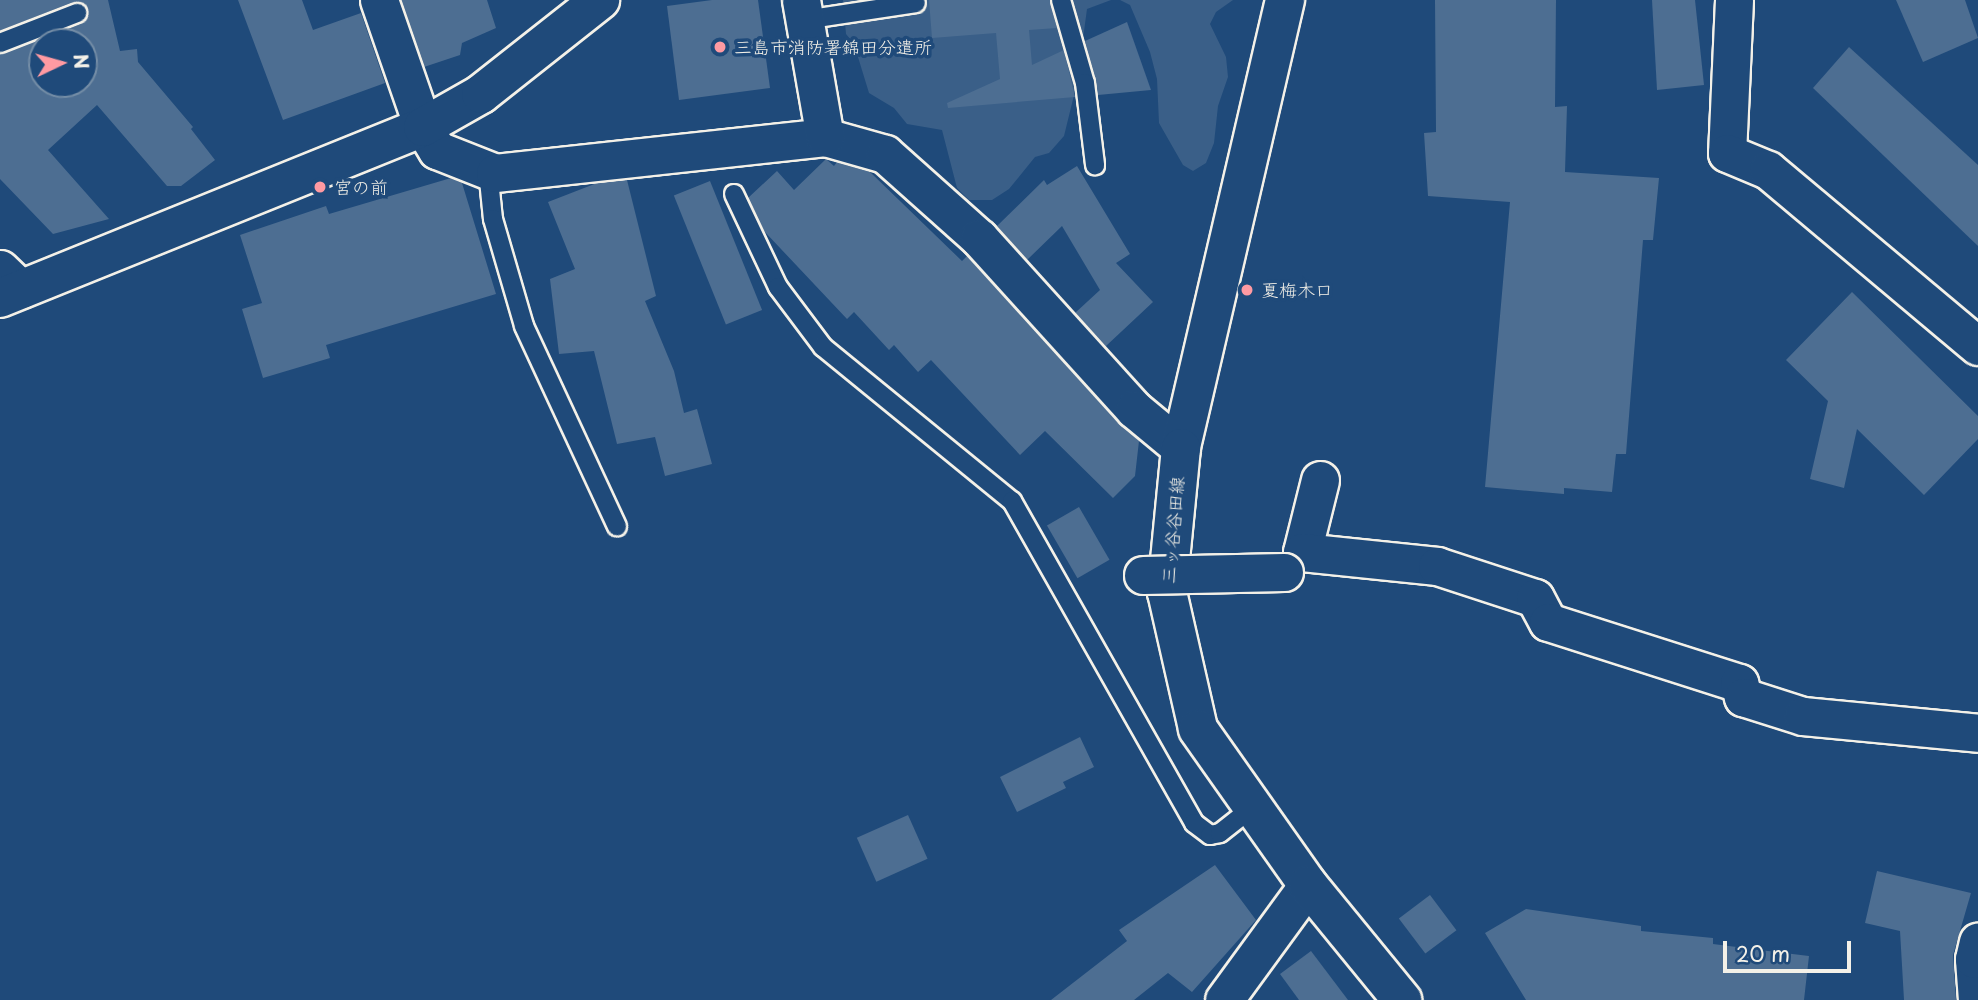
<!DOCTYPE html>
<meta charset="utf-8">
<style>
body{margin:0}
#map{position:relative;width:1978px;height:1000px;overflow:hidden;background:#1f4a7a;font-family:"Playpen Sans","Klee One",sans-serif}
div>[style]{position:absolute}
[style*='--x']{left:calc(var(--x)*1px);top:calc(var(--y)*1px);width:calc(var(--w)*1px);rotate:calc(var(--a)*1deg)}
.green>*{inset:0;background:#3a5f88}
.building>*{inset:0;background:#4d6e92;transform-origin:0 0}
.roads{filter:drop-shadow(2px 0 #f4f1e8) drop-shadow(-2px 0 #f4f1e8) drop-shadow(0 2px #f4f1e8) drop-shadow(0 -2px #f4f1e8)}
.lane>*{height:18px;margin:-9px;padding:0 9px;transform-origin:9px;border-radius:9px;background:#1f4a7a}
.street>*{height:37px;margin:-18.5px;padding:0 18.5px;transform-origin:18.5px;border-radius:18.5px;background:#1f4a7a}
.secondary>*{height:38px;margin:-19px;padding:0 19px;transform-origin:19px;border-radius:19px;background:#1f4a7a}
.bridges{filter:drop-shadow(2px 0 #f4f1e8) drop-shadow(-2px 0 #f4f1e8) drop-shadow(0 2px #f4f1e8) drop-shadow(0 -2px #f4f1e8)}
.street-bridge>*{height:37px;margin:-18.5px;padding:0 18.5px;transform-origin:18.5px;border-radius:18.5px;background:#1f4a7a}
.dots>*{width:19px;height:19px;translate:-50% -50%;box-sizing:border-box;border:4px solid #1f4a7a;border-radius:50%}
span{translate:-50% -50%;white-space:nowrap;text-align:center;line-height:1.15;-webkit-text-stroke:7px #1f4a7a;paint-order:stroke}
.poi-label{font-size:18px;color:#f4f1e8}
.left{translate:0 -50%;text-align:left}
.street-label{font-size:18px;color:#f4f1e8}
.north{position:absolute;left:28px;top:28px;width:70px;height:70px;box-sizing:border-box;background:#1f4a7a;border:2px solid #748da6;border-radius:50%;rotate:85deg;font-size:19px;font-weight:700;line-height:28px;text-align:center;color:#f4f1e8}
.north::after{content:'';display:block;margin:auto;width:24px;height:32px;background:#ff9aa2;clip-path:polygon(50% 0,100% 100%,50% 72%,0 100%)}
.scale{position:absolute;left:1723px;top:941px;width:128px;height:32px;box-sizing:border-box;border:4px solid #f4f1e8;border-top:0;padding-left:9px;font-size:21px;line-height:24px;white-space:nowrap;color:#f4f1e8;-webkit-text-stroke:5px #1f4a7a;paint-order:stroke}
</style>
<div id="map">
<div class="green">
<i style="clip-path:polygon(843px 0,1111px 0,1087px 9px,1077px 83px,1064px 136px,1049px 153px,1035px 157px,1009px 189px,992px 200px,969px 200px,957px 188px,942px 130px,907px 124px,894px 108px,869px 93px,854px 44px,846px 34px)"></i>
<i style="clip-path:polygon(1120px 0,1233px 0,1216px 12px,1210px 24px,1226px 57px,1228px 77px,1218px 106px,1214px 143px,1206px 163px,1193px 171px,1183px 165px,1159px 123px,1157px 79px,1150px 52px,1130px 5px)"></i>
</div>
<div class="building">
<i style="clip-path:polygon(evenodd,0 0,108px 0,120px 51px,137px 49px,138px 62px,193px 127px,191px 129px,215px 160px,181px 186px,167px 186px,97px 105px,48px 150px,109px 219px,53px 234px,0 179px,0 54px,81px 24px,88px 10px,73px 2px,0 31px,0 0,42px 42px,84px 42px,84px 84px,42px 84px,42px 42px)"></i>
<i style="clip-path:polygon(238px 0,302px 0,313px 30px,361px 13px,385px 83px,283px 120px)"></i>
<i style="clip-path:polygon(401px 0,487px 0,496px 28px,462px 43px,460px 55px,424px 67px)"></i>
<i style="clip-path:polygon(712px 0,758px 0,770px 88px,679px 100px,667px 6px)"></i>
<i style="clip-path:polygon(929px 0,1050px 0,1057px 28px,1029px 30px,1032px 65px,1064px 50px,1075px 97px,948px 108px,947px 103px,1000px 79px,996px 33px,932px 38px)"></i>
<i style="clip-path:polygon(1435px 0,1556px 0,1555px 107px,1567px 106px,1565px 172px,1659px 178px,1653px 240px,1643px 240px,1626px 454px,1616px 454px,1612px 492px,1564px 488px,1564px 494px,1485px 487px,1510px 202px,1428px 196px,1424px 133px,1436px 132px)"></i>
<i style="clip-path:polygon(1652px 0,1695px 0,1704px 85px,1657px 90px)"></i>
<i style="clip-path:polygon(1896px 0,1965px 0,1978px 38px,1923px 62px)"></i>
<i style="clip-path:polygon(1127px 22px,1151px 90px,1098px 95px,1085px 41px)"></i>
<i style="clip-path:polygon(1849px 47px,1978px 165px,1978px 246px,1813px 88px)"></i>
<i style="clip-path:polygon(826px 159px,834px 166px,837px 162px,870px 172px,962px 261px,967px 256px,1139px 441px,1135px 476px,1113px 498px,1045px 431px,1020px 455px,931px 360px,918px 372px,894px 345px,889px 350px,854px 312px,847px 319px,764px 231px,748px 198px,777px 171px,794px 190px)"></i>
<i style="clip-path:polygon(1077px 166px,1130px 254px,1116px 263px,1153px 302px,1106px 346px,1075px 313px,1100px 290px,1062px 226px,1027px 260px,997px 226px,1044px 180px,1047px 185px)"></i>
<i style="clip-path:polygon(451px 178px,462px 183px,496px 294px,326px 345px,330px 358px,263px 378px,242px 309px,262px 303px,240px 235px,326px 206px,329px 214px)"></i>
<i style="clip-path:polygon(627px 180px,656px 296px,645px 301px,674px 371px,684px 413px,697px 409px,712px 464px,665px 476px,655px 437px,617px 444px,594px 351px,559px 354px,550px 279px,575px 269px,548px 202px,597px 183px)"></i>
<i style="left:710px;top:181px;width:139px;height:39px;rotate:68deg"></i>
<i style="clip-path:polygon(1852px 292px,1978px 416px,1978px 439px,1924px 495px,1857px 429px,1844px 488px,1810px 479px,1828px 401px,1786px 360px)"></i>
<i style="left:1079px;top:507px;width:61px;height:37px;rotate:60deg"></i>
<i style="clip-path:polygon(1080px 737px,1094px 767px,1063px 782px,1066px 788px,1017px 812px,1000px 777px)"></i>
<i style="left:908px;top:815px;width:48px;height:56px;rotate:66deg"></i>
<i style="clip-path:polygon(1215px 865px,1256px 920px,1192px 992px,1168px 973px,1134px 1000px,1051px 1000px,1127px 941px,1119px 930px)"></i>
<i style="clip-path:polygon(1877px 871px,1971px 893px,1953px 955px,1956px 1000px,1904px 1000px,1900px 931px,1865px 923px)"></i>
<i style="left:1430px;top:895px;width:44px;height:39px;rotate:53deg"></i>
<i style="clip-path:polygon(1526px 909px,1641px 926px,1641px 931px,1713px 938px,1713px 944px,1809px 956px,1804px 1000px,1526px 1000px,1485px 933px)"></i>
<i style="clip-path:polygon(1311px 951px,1348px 1000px,1299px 1000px,1280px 974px)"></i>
</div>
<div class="roads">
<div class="lane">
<i style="--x:1061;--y:0;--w:86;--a:73.9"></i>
<i style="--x:1085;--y:83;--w:83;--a:83"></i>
<i style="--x:804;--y:20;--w:113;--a:-8.6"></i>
<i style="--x:0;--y:43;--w:83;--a:-21.3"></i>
<i style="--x:488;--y:170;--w:49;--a:84.2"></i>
<i style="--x:493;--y:219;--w:111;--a:73.8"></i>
<i style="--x:524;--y:326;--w:221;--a:65.1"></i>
<i style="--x:734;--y:194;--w:103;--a:64.7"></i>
<i style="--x:778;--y:287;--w:75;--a:53.1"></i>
<i style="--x:823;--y:347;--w:244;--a:39.2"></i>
<i style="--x:1012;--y:501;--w:370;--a:60.5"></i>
<i style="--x:1194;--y:823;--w:20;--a:37"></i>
<i style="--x:1210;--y:835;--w:10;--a:-11"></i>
<i style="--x:1220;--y:833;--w:42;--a:-38.2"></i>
</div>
<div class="street">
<i style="--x:379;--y:0;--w:134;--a:70.9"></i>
<i style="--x:423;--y:127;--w:27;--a:59"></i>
<i style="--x:437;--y:150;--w:62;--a:21.6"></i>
<i style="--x:495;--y:173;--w:332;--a:-6.2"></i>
<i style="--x:825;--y:137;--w:62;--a:15.8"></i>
<i style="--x:885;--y:154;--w:126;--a:41.8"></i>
<i style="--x:979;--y:238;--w:231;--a:47.8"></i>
<i style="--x:1134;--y:409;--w:61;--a:39.7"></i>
<i style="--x:801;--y:0;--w:139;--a:80.1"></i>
<i style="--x:1734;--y:0;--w:153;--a:92.6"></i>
<i style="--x:1727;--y:153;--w:44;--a:22.5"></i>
<i style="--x:1768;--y:170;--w:274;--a:40"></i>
<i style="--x:0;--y:269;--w:29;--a:44"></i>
<i style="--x:1320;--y:480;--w:74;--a:104"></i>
<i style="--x:1302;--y:552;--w:136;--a:5.9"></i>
<i style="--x:1437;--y:566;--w:103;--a:18.1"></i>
<i style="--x:1535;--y:598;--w:27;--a:62"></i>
<i style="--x:1548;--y:622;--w:201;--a:17.7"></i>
<i style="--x:1739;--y:683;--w:15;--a:74"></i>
<i style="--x:1743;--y:697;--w:63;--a:17.6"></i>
<i style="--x:1803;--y:716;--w:176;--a:5.5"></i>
<i style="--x:1224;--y:1000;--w:142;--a:-53.9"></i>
<i style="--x:1977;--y:1000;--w:41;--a:-94.2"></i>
<i style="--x:1974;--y:959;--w:18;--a:-77"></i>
</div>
<div class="secondary">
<i style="--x:1285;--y:0;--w:460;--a:103.1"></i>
<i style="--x:1181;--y:448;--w:145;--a:95.6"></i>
<i style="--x:1167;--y:592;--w:140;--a:77.2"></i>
<i style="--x:1198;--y:729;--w:191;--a:54.8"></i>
<i style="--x:1308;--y:885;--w:149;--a:50.7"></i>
<i style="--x:0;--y:298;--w:456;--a:-22"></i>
<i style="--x:423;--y:127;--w:67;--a:-29.6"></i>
<i style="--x:481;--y:94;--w:152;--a:-38.3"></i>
</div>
</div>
<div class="bridges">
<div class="street-bridge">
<i style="--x:1143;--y:575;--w:141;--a:-1.2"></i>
</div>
</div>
<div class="dots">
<i style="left:720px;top:47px;background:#ff9aa2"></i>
<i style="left:320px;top:187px;background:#ff9aa2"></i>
<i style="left:1247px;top:290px;background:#ff9aa2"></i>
</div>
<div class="poi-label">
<span class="left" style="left:734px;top:47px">三島市消防署錦田分遣所</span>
<span class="left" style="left:334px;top:187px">宮の前</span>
<span class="left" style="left:1261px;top:290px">夏梅木口</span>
</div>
<div class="street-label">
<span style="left:1173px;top:530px;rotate:-85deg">三ッ谷谷田線</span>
</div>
<div class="north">N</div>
<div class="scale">20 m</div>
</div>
